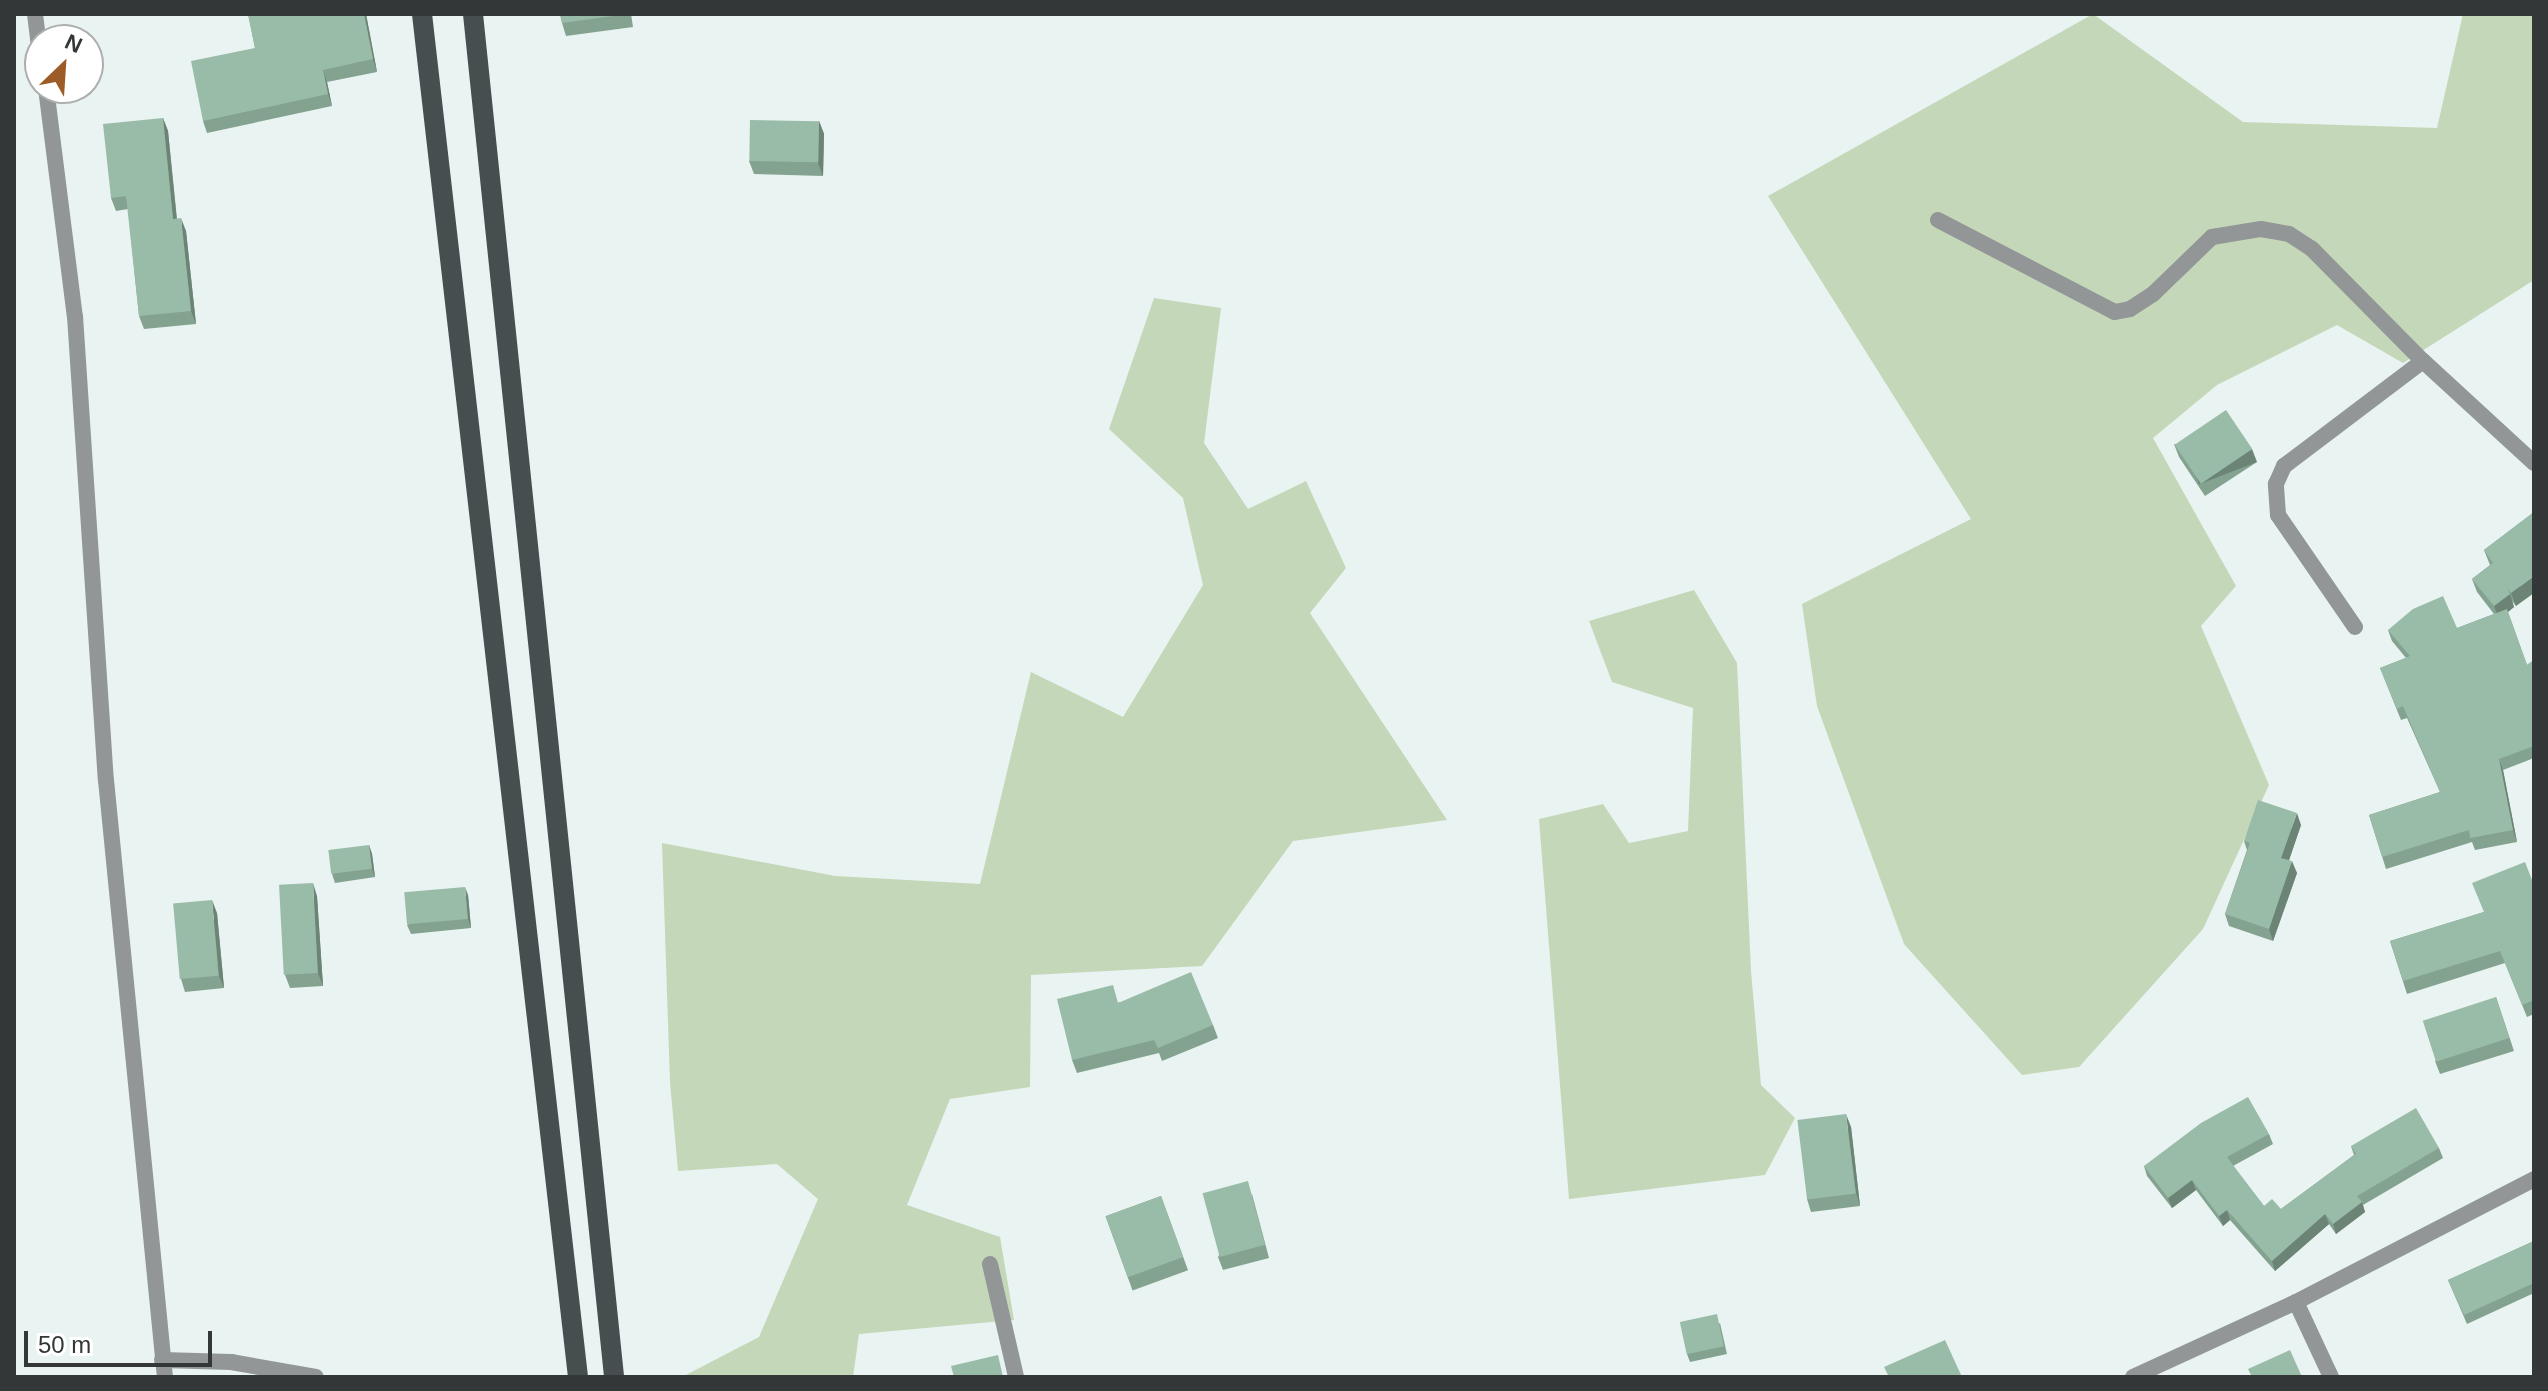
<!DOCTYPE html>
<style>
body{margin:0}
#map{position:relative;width:2548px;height:1391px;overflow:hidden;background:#e9f3f1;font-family:Helvetica,sans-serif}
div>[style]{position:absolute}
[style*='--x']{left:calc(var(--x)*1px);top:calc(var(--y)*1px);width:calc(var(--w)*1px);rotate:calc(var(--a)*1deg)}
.green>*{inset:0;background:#c4d7b9}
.street>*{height:16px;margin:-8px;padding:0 8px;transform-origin:8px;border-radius:8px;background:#929697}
.primary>*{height:20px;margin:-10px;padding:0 10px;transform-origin:10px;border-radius:10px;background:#474e4f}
.wall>*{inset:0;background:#84a290;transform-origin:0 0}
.shaded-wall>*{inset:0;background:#6b8476;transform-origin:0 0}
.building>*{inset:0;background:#99bca8;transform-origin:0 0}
span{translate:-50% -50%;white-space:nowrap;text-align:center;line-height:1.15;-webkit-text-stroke:7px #fff;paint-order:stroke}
.frame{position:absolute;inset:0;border:16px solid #333737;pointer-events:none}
.north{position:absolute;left:24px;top:24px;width:80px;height:80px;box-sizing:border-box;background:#fff;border:2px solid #adafaf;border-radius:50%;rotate:25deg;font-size:22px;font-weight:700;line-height:32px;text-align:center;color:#333737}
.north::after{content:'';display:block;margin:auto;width:28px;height:36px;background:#9d5c27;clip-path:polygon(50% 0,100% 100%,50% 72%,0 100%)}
.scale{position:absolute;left:24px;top:1331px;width:188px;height:36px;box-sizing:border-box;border:4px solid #333737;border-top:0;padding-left:10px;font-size:24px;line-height:28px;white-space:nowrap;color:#333737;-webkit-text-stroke:6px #fff;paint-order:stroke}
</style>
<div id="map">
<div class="green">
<i style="clip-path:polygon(2093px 14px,2243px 122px,2437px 128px,2463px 14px,2534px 14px,2534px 280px,2403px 363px,2337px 325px,2217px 385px,2153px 438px,2236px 586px,2201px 626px,2269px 785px,2203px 929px,2079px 1067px,2022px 1075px,1904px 944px,1817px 706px,1802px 604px,1971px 519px,1768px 196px)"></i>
<i style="clip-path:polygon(1154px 298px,1221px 308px,1204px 443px,1248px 509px,1306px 481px,1346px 568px,1310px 613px,1447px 820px,1293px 841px,1202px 966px,1031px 975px,1030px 1087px,950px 1099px,907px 1205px,1000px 1237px,1014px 1320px,859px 1334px,853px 1377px,682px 1377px,759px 1337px,818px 1199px,777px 1164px,678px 1171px,670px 1082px,662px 843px,835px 876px,980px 884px,1031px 672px,1123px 717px,1203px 585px,1183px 498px,1109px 429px)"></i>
<i style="clip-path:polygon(1694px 590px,1737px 663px,1751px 971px,1761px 1085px,1795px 1118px,1765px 1175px,1569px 1199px,1539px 819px,1603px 804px,1629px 843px,1688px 831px,1693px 708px,1612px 682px,1589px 621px)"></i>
</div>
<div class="street">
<i style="--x:35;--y:14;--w:38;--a:83"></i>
<i style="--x:46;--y:88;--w:230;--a:82.8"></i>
<i style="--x:75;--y:316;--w:465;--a:86.2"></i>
<i style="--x:106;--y:780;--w:600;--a:84.36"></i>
<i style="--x:1938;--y:220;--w:199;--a:27.5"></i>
<i style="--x:2115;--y:312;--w:15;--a:-11"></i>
<i style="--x:2130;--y:309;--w:27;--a:-33"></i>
<i style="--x:2153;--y:294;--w:82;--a:-44"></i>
<i style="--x:2212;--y:237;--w:50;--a:-9.3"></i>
<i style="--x:2261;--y:229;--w:28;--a:10"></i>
<i style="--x:2289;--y:234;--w:27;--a:33"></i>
<i style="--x:2312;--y:249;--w:158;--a:45.3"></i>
<i style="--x:2423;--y:361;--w:151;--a:42.6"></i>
<i style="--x:2355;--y:627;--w:136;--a:-124.5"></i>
<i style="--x:2278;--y:515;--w:31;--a:-94"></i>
<i style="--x:2276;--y:484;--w:20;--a:-66"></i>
<i style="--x:2284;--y:466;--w:174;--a:-37.1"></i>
<i style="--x:990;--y:1264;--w:116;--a:77"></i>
<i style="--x:2296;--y:1302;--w:83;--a:65"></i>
<i style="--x:162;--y:1360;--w:69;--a:1.7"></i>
<i style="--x:231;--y:1362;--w:86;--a:10"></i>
<i style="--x:2133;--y:1377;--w:179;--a:-24.7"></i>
<i style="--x:2296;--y:1302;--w:268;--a:-27.3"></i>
</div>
<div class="primary">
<i style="--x:422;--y:14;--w:1372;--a:83.47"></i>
<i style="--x:473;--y:14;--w:1370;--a:84.09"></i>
</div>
<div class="wall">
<i style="clip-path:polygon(248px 14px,366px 14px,377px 72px,327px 82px,332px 106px,207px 133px,203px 121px,255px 48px)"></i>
<i style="clip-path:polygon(560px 14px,631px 14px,633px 27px,566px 36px,562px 23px)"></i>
<i style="clip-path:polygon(163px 118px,168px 131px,177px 219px,186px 231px,196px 324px,144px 329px,139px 316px,128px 209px,116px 211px,111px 198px)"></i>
<i style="clip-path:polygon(819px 121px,824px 134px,823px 176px,754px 174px,749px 161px)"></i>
<i style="clip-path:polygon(2174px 444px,2257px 462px,2205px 496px,2179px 457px)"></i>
<i style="clip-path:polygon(2534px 512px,2516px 606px,2512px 601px,2514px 607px,2508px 612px,2527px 665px,2534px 660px,2534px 758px,2503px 770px,2517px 842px,2475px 850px,2472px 842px,2386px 869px,2369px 815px,2440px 792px,2407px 718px,2401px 720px,2380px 668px,2406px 658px,2392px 641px,2388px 630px,2457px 628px,2494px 614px,2477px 592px,2472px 579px,2490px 565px,2484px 550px)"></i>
<i style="clip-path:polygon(2301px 825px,2289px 860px,2297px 873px,2273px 941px,2229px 926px,2225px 914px,2247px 850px,2244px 841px)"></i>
<i style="clip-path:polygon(369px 845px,372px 854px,375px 877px,335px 883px,332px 874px)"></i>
<i style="clip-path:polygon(2534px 885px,2534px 1014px,2527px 1017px,2505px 963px,2407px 994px,2390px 941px,2484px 912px)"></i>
<i style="clip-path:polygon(468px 895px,471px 928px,411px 934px,407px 925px)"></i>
<i style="clip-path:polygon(317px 896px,323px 986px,290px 988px,285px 975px)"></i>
<i style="clip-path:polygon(217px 913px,224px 988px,185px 992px,181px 979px)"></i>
<i style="clip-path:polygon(2496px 997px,2514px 1051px,2440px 1074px,2435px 1061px)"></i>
<i style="clip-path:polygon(1119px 1002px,1213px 1025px,1218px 1038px,1162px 1061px,1159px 1053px,1077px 1073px,1072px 1060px)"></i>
<i style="clip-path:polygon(1851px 1127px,1860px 1206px,1811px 1212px,1807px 1199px)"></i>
<i style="clip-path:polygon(2269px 1134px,2273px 1144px,2233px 1166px,2264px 1206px,2281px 1209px,2354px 1155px,2351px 1146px,2439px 1148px,2443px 1158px,2363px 1205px,2365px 1212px,2336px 1234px,2329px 1224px,2275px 1271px,2230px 1220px,2223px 1226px,2196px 1190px,2172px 1208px,2147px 1176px,2144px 1166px)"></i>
<i style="clip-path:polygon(1252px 1194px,1269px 1258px,1223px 1270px,1218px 1257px)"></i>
<i style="left:1161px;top:1196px;width:79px;height:59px;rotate:70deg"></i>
<i style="clip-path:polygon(2534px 1241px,2534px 1293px,2467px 1324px,2448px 1280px)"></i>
<i style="clip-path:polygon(1720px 1323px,1727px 1354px,1690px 1362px,1687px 1354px)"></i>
</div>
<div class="shaded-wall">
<i style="clip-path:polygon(364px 14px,366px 14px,377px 72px,373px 59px)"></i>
<i style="clip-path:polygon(323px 70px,327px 82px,332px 106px,328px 94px)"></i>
<i style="clip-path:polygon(163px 118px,168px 131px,178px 232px,173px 219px)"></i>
<i style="clip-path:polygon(819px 121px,824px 134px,823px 176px,818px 163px)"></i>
<i style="clip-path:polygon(181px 218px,186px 231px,196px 324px,191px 311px)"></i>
<i style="left:2252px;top:449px;width:14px;height:62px;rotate:69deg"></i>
<i style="clip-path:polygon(2534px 576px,2534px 593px,2516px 606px,2511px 593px)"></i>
<i style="clip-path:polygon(2510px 594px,2514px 607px,2499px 619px,2494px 606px)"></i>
<i style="clip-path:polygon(2499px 759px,2503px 770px,2517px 842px,2513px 830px)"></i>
<i style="clip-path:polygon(2297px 813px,2301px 825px,2286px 869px,2281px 858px)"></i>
<i style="clip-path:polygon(369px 845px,372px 854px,375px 877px,372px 869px)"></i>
<i style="clip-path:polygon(2292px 861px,2297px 873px,2273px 941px,2269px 929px)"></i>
<i style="clip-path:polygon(313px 883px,317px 896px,323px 986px,318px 973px)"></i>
<i style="clip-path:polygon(465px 887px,468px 895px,471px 928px,468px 919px)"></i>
<i style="clip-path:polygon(212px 900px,217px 913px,224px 988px,219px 976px)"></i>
<i style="clip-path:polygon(1846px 1114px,1851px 1127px,1860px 1206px,1856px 1193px)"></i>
<i style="clip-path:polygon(2192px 1180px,2196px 1190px,2172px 1208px,2168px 1198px)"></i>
<i style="clip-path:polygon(2362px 1202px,2365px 1212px,2336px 1234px,2333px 1224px)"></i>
<i style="clip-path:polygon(2227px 1210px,2230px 1220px,2223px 1226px,2219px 1216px)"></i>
<i style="clip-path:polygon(2325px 1214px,2329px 1224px,2275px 1271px,2272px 1261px)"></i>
</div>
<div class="building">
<i style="clip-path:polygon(248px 14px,364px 14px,373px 59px,323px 70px,328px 94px,203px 121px,191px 61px,255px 48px)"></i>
<i style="clip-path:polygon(560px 14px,628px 14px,562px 23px)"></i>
<i style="clip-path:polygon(163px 118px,173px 219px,181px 218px,191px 311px,139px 316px,126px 196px,111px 198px,103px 124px)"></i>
<i style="left:750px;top:120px;width:69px;height:41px;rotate:1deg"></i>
<i style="left:2226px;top:410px;width:47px;height:62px;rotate:56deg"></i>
<i style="clip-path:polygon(2534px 512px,2534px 576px,2511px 593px,2507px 588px,2510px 594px,2494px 606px,2472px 579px,2493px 563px,2484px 550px)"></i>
<i style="clip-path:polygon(2443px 596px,2457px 628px,2507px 609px,2527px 665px,2534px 660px,2534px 746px,2499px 759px,2513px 830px,2470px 838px,2469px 830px,2382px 857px,2369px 815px,2440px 792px,2403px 706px,2397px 709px,2380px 668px,2410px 656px,2388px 630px,2413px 609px)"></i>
<i style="clip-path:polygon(2258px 800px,2297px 813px,2281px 858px,2292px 861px,2269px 929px,2225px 914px,2250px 843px,2244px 841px)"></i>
<i style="left:369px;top:845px;width:24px;height:41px;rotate:83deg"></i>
<i style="clip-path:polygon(2525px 862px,2534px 885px,2534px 1000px,2522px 1005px,2500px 951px,2403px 981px,2390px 941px,2484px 912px,2472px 883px)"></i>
<i style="left:313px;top:883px;width:90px;height:34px;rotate:87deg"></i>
<i style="left:465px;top:887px;width:32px;height:61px;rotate:85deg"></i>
<i style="left:212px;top:900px;width:76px;height:39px;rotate:85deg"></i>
<i style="clip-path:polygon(1191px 972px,1213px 1025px,1158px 1048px,1154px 1040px,1072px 1060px,1057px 999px,1113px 985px,1118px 1003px)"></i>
<i style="left:2496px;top:997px;width:43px;height:77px;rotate:72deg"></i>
<i style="clip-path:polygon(2248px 1097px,2269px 1134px,2227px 1157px,2264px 1206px,2272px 1199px,2281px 1209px,2356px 1154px,2351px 1146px,2416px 1108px,2439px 1148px,2357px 1196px,2362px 1202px,2333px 1224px,2325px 1214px,2272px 1261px,2227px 1210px,2219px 1216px,2192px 1180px,2168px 1198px,2144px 1166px,2201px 1123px)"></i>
<i style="left:1846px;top:1114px;width:80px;height:49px;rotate:83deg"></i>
<i style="left:1248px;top:1181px;width:66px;height:47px;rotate:75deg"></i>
<i style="left:1161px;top:1196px;width:65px;height:59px;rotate:70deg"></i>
<i style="clip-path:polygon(2534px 1241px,2534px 1283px,2464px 1315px,2448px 1280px)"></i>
<i style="left:1717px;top:1314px;width:33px;height:38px;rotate:78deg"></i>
<i style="clip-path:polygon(1945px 1340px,1962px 1377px,1889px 1377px,1884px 1367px)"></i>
<i style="clip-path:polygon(2290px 1350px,2302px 1377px,2252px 1377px,2248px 1369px)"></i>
<i style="clip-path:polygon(998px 1355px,1003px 1377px,954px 1377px,951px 1366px)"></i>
</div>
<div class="frame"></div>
<div class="north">N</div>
<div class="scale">50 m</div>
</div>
